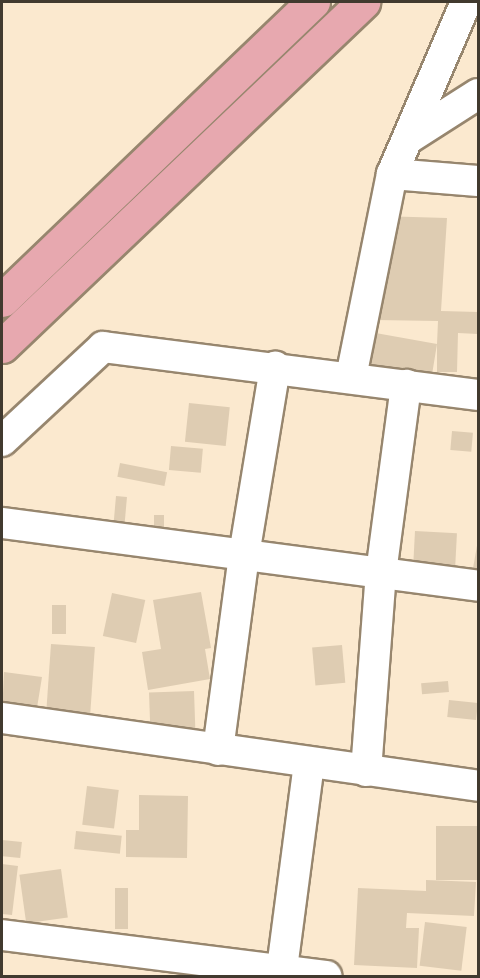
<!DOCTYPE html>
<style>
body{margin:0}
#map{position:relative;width:480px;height:978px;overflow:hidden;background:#fbe9cf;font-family:Spectral,serif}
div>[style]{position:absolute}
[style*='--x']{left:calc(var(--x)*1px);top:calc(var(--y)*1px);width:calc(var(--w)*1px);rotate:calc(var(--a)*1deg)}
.building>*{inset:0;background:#deccb2;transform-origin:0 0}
.roads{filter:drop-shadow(2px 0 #97866e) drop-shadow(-2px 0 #97866e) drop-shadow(0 2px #97866e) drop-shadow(0 -2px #97866e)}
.minor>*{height:30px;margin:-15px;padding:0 15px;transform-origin:15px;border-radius:15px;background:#fff}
.major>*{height:33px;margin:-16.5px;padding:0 16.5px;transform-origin:16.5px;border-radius:16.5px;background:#e7a8af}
span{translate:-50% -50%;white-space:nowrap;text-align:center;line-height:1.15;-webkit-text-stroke:4.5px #fcf8f3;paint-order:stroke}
.frame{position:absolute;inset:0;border:3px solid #413a2f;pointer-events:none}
</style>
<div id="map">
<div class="building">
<i style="clip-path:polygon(379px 216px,447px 218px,441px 311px,478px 312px,478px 334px,458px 333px,457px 372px,437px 372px,437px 344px,430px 387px,362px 376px,370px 332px,437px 344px,438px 321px,376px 320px)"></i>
<i style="left:189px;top:403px;width:41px;height:39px;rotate:6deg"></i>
<i style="left:452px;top:431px;width:21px;height:19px;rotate:5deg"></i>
<i style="left:171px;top:446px;width:32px;height:24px;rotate:5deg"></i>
<i style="left:120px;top:463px;width:48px;height:14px;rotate:11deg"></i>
<i style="left:116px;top:496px;width:11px;height:40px;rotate:5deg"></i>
<i style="left:154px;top:515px;width:10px;height:16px"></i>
<i style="left:415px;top:531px;width:42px;height:42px;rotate:3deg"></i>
<i style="clip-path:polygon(478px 540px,478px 575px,472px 574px)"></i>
<i style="clip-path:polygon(201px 592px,211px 648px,205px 649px,210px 679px,148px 690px,142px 652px,161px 649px,153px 600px)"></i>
<i style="left:112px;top:593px;width:34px;height:44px;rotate:12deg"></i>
<i style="left:52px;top:605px;width:14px;height:29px"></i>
<i style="left:51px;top:644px;width:44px;height:77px;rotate:4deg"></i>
<i style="left:342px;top:645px;width:38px;height:30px;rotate:85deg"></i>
<i style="clip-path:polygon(4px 672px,42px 677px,35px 720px,2px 714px)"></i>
<i style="left:448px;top:681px;width:11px;height:27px;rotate:85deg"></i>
<i style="left:194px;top:691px;width:47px;height:45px;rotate:88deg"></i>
<i style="left:449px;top:700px;width:29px;height:17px;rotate:6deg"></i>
<i style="left:87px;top:786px;width:32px;height:39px;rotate:7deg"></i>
<i style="clip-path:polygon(139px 795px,188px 796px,187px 858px,126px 857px,126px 830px,139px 830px)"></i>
<i style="left:436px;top:826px;width:42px;height:54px"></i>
<i style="left:76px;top:831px;width:46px;height:18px;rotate:6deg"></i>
<i style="left:2px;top:840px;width:20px;height:16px;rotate:6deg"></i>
<i style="clip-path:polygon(2px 864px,18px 866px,12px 915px,2px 914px)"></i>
<i style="left:61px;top:869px;width:49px;height:42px;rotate:82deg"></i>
<i style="clip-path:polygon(426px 880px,476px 882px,474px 916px,407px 913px,406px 928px,419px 928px,417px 968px,354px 965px,358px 888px,426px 891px)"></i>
<i style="left:115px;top:888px;width:13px;height:41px"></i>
<i style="left:425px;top:922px;width:42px;height:44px;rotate:7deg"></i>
</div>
<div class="roads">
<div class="minor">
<i style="--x:409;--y:138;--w:82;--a:-32.5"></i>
<i style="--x:392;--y:174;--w:86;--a:4.7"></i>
<i style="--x:351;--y:377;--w:207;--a:-78.6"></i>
<i style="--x:392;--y:174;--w:187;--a:-66.7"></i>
<i style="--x:2;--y:441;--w:138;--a:-42.9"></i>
<i style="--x:103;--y:347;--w:378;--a:7.3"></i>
<i style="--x:2;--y:523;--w:480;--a:7.5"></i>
<i style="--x:2;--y:718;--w:481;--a:8.1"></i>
<i style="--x:218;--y:750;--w:197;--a:-82.4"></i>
<i style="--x:244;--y:555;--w:191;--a:-80.6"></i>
<i style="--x:366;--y:771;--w:199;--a:-85.7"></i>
<i style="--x:381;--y:573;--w:190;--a:-82.4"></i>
<i style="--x:2;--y:935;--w:327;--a:7.2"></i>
<i style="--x:281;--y:976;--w:214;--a:-82.5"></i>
</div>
<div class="major">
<i style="--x:2;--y:300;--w:431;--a:-43.8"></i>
<i style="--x:2;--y:346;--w:499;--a:-43.6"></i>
</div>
</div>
<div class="frame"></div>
</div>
